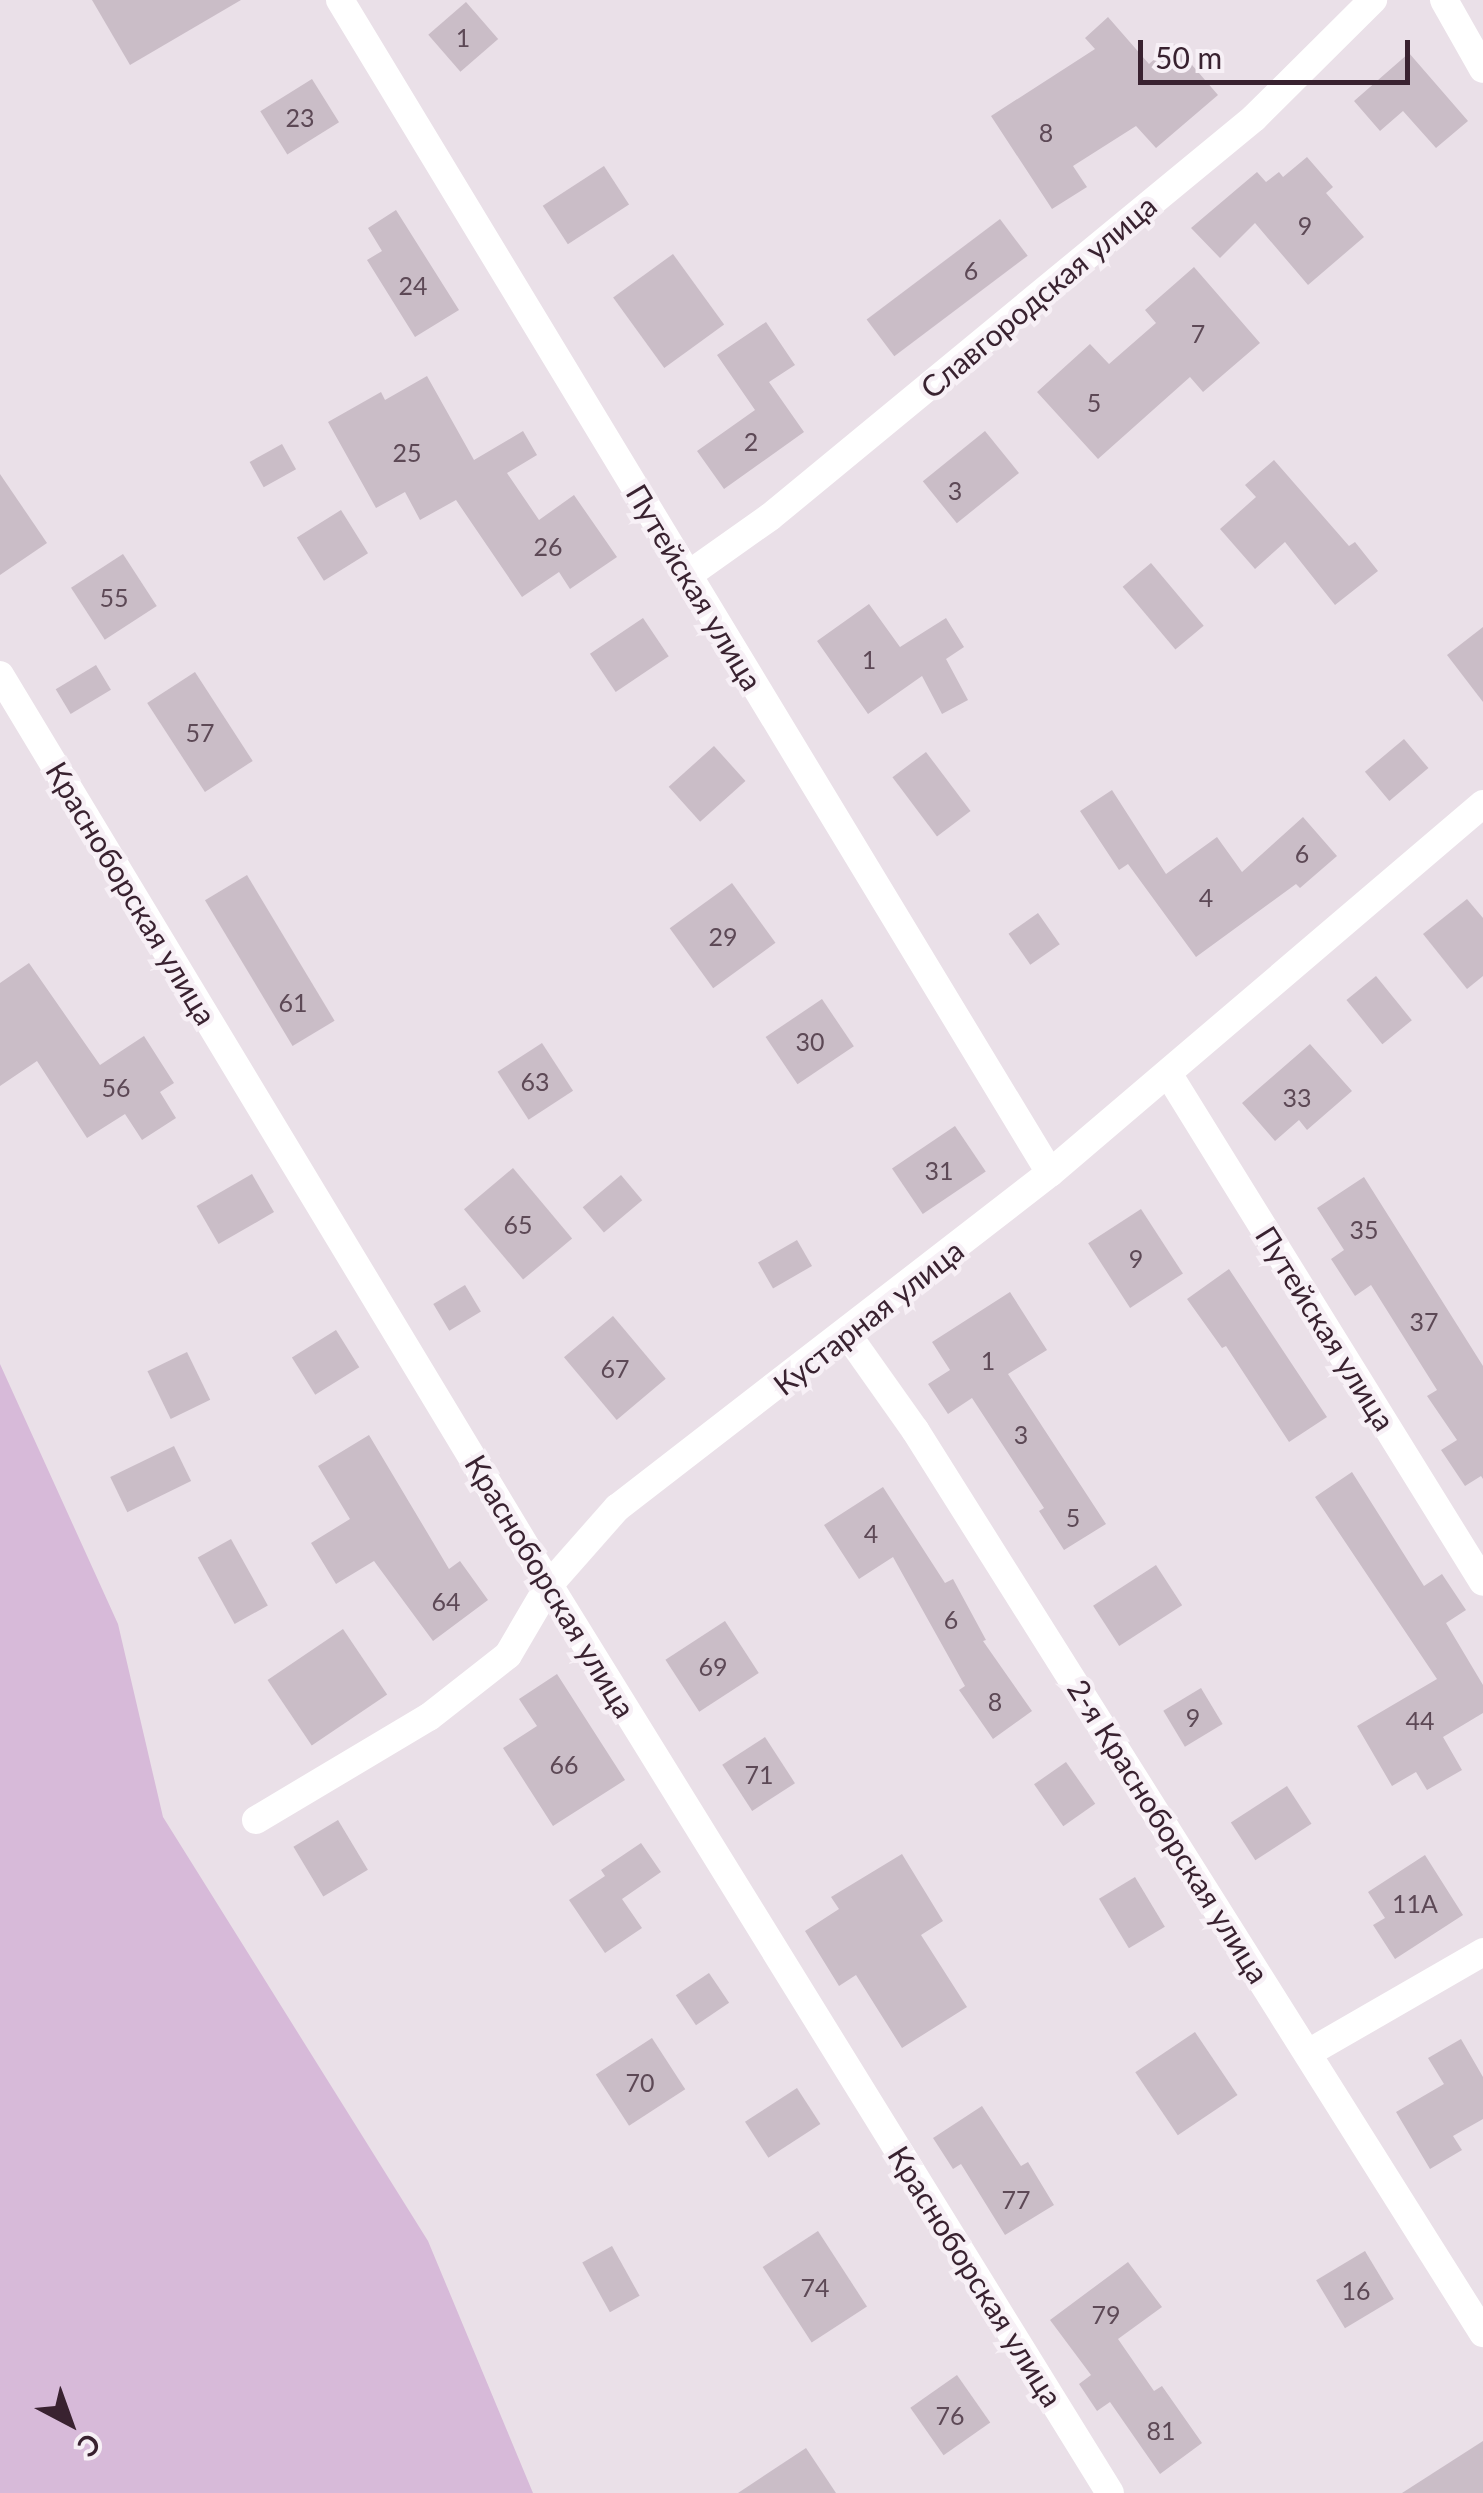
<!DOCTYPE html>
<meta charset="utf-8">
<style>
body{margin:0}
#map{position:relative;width:1483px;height:2493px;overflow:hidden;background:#eae0e8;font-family:Lato,sans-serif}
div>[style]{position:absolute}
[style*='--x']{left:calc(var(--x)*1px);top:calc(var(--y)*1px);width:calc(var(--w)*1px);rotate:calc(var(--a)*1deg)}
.green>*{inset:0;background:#d7bad9}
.building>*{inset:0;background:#cabdc7;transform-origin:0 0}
.minor>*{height:28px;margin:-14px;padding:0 14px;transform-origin:14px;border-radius:14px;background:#fff}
.tertiary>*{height:28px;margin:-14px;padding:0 14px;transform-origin:14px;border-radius:14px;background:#fff}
span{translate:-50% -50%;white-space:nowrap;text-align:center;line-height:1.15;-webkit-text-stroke:9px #f7f0f6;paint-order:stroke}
.number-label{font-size:25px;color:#5d4956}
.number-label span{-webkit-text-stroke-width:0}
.street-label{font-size:30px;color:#392230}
.north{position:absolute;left:20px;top:2373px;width:100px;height:100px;-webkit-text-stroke:8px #f7f0f6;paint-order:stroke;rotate:139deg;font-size:28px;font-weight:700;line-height:40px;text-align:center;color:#392230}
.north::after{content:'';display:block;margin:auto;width:35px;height:45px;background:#392230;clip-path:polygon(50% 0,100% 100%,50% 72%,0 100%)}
.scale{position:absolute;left:1138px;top:40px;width:272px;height:45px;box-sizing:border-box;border:5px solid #392230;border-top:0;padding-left:12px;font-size:30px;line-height:35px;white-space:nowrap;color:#392230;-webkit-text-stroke:8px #f7f0f6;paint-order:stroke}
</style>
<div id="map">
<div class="green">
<i style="clip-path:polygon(0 1364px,118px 1624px,163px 1817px,428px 2241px,533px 2493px,0 2493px)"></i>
</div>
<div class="building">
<i style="clip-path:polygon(92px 0,241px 0,130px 65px)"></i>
<i style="left:466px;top:2px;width:49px;height:50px;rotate:49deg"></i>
<i style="clip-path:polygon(1108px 17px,1149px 64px,1173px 43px,1218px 95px,1156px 148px,1136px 126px,1073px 166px,1087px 187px,1052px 209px,991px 116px,1095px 49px,1085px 38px)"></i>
<i style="clip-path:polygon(1409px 53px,1468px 121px,1436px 148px,1403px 111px,1380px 131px,1354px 101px)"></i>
<i style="left:312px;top:79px;width:51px;height:61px;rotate:58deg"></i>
<i style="clip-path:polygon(1307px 157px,1333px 187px,1326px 193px,1364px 237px,1308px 285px,1255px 223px,1220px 258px,1191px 228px,1257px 172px,1266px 182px,1279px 172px,1283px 177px)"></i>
<i style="left:604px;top:166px;width:46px;height:73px;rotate:57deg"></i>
<i style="clip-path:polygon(396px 210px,459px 310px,415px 337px,367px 260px,382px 251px,368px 228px)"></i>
<i style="left:1000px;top:219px;width:46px;height:167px;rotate:53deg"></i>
<i style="left:673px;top:254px;width:87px;height:74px;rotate:54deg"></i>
<i style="clip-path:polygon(1194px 267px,1260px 343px,1203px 392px,1190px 377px,1098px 459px,1037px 392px,1090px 344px,1109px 364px,1156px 323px,1145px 310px)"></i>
<i style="clip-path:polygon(766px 322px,795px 365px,769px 382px,804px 432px,724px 489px,697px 451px,755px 410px,717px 355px)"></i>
<i style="clip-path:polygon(427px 376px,474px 460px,523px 431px,537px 455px,507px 473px,539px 520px,574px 495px,617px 557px,570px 589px,559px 572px,522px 597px,456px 500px,420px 520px,405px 492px,376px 508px,328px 422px,381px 392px,385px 400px)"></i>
<i style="left:985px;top:431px;width:54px;height:80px;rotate:51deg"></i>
<i style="left:282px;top:444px;width:29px;height:37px;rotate:61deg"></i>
<i style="clip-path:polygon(1274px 460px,1349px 546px,1355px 542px,1378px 571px,1335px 605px,1285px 542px,1255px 569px,1220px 529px,1256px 497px,1245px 485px)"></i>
<i style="clip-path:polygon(0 474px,47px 543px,0 575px)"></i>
<i style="left:341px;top:510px;width:51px;height:52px;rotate:58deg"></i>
<i style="left:123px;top:554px;width:62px;height:62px;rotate:57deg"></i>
<i style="left:1151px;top:563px;width:82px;height:37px;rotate:50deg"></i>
<i style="clip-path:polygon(869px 604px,900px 647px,946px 618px,964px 647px,946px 659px,968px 700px,942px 714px,922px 676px,868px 714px,817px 641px)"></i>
<i style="left:643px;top:618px;width:46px;height:64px;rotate:56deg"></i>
<i style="clip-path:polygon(1483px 627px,1483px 702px,1447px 655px)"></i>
<i style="left:96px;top:665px;width:29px;height:47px;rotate:59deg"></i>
<i style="left:195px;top:672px;width:106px;height:57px;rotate:57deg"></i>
<i style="left:1404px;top:739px;width:38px;height:51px;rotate:50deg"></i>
<i style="left:714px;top:746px;width:47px;height:61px;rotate:48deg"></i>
<i style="left:926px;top:752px;width:74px;height:42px;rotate:53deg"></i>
<i style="clip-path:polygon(1112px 790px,1166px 874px,1217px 837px,1242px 872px,1303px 817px,1337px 856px,1300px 888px,1296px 884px,1196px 957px,1128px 864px,1119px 870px,1080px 811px)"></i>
<i style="left:247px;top:875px;width:170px;height:49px;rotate:59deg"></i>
<i style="left:732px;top:883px;width:74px;height:77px;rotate:54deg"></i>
<i style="clip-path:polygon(1467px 899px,1483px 918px,1483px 976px,1467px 989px,1423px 934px)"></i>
<i style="left:1038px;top:913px;width:38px;height:36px;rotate:55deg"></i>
<i style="clip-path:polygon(29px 963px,100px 1065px,144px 1036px,174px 1083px,160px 1092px,176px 1118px,142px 1140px,125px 1114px,87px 1138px,37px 1061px,0 1086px,0 983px)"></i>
<i style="left:1376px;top:976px;width:57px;height:38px;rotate:51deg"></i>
<i style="left:822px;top:999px;width:57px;height:68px;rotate:56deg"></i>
<i style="left:542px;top:1043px;width:57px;height:53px;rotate:57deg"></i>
<i style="clip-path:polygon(1310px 1044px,1352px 1091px,1307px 1130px,1299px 1120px,1275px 1141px,1242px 1103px)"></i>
<i style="left:955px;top:1126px;width:55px;height:76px;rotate:56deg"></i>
<i style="left:513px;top:1168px;width:92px;height:64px;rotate:50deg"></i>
<i style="left:252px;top:1174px;width:44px;height:64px;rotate:60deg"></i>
<i style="left:621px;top:1175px;width:33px;height:50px;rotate:50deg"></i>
<i style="clip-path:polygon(1364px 1177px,1483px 1366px,1483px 1479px,1481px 1476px,1465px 1486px,1441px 1450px,1457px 1440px,1427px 1396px,1437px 1390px,1371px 1285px,1355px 1296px,1331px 1259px,1344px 1250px,1317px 1208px)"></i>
<i style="left:1141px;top:1209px;width:77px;height:63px;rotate:57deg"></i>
<i style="left:797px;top:1240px;width:30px;height:45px;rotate:60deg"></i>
<i style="clip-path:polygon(1229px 1269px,1327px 1417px,1289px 1442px,1226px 1346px,1222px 1348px,1187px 1299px)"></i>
<i style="left:465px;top:1285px;width:31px;height:37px;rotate:59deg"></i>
<i style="clip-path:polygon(1010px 1292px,1047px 1350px,1008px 1374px,1106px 1524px,1064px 1550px,1039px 1511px,1044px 1508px,972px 1398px,948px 1414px,928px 1384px,950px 1370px,932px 1342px)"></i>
<i style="left:613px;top:1316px;width:82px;height:64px;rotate:50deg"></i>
<i style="left:336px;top:1330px;width:44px;height:52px;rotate:58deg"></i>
<i style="left:187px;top:1352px;width:53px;height:44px;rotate:64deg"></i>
<i style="clip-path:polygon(369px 1435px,449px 1569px,460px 1561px,488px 1600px,433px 1641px,374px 1561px,336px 1584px,311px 1543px,350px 1519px,318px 1466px)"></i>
<i style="left:174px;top:1446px;width:39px;height:71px;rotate:64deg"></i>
<i style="clip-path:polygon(1352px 1472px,1424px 1586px,1442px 1574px,1466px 1610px,1446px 1623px,1483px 1685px,1483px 1713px,1443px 1737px,1462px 1770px,1427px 1790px,1416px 1772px,1392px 1786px,1357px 1726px,1437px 1679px,1315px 1497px)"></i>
<i style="clip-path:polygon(883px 1487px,945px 1583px,953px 1579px,986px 1640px,983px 1641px,1032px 1711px,993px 1739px,959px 1690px,965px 1686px,893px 1557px,859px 1579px,824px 1525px)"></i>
<i style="left:231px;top:1539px;width:76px;height:38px;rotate:61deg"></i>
<i style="left:1156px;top:1565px;width:48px;height:75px;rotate:57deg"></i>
<i style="left:725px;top:1621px;width:62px;height:71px;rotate:57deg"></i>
<i style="left:343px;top:1629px;width:79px;height:91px;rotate:56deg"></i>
<i style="clip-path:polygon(557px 1674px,625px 1780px,553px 1826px,503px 1748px,537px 1726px,519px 1699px)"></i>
<i style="left:1201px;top:1688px;width:42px;height:44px;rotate:59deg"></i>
<i style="left:765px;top:1737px;width:55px;height:51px;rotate:57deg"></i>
<i style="left:1066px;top:1762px;width:51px;height:39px;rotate:55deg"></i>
<i style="left:1287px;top:1786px;width:45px;height:67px;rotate:57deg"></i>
<i style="left:338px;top:1820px;width:58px;height:52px;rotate:59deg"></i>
<i style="clip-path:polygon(641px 1843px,661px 1872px,622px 1899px,642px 1928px,605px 1953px,569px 1900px,605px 1876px,601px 1870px)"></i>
<i style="clip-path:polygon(902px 1854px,943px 1921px,921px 1935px,967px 2007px,902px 2048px,856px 1975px,839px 1986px,805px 1931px,839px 1909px,831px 1897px)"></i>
<i style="clip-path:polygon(1425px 1855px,1463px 1915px,1395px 1959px,1373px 1925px,1385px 1918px,1368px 1892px)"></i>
<i style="left:1135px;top:1877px;width:58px;height:42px;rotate:59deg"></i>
<i style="left:709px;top:1973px;width:36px;height:40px;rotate:56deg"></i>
<i style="left:1195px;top:2032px;width:76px;height:72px;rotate:56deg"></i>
<i style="left:652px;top:2038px;width:61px;height:67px;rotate:57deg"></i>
<i style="clip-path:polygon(1461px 2039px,1483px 2077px,1483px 2119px,1453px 2136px,1462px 2150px,1430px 2169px,1396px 2112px,1444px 2084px,1428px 2058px)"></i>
<i style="left:797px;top:2088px;width:43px;height:62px;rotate:57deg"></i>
<i style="clip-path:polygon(982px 2106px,1021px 2166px,1028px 2162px,1054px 2205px,1005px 2235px,961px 2164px,953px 2169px,933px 2138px)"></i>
<i style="left:818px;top:2231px;width:90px;height:66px;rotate:57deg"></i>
<i style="left:612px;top:2246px;width:57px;height:34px;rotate:61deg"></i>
<i style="left:1365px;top:2251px;width:56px;height:57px;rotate:59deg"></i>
<i style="clip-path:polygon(1128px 2262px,1162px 2307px,1118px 2339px,1154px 2391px,1162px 2386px,1202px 2443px,1160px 2474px,1110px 2402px,1097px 2411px,1079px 2384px,1091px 2375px,1050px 2320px)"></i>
<i style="left:957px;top:2375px;width:58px;height:57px;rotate:55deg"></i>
<i style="clip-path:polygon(1483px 2441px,1483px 2493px,1402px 2493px)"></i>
<i style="clip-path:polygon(806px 2448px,836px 2493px,738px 2493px)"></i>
</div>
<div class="minor">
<i style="--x:340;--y:0;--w:1371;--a:58.81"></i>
<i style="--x:1444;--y:0;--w:79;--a:60.5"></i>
<i style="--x:688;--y:575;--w:100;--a:-35.3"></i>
<i style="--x:770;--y:517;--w:627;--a:-39.5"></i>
<i style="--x:1254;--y:118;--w:168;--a:-44.8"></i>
<i style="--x:1169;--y:1075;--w:596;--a:58.23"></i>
<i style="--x:847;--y:1334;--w:118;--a:54.7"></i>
<i style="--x:915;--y:1430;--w:1067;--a:57.83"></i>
<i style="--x:256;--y:1820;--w:201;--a:-30.8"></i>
<i style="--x:429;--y:1717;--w:100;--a:-38.1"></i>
<i style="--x:508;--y:1655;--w:81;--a:-59.6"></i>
<i style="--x:1310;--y:2052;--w:200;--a:-30"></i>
</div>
<div class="tertiary">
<i style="--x:0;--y:675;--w:1063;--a:58.9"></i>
<i style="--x:549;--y:1585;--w:1067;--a:58.29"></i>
<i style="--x:549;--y:1585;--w:103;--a:-48.6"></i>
<i style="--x:617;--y:1508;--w:547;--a:-37.73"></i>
<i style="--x:1050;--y:1173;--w:569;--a:-40.44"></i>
</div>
<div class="number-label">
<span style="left:463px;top:37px">1</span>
<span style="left:300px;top:117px">23</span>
<span style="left:1046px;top:132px">8</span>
<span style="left:1305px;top:225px">9</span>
<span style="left:971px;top:270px">6</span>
<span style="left:413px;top:285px">24</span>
<span style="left:1198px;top:333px">7</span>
<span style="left:1094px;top:402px">5</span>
<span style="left:751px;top:441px">2</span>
<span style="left:407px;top:452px">25</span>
<span style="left:955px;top:490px">3</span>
<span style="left:548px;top:546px">26</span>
<span style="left:114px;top:597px">55</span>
<span style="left:869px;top:659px">1</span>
<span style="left:200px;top:732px">57</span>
<span style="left:1302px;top:853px">6</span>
<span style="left:1206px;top:897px">4</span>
<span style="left:723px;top:936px">29</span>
<span style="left:293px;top:1002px">61</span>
<span style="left:810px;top:1041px">30</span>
<span style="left:535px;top:1081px">63</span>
<span style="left:116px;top:1087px">56</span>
<span style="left:1297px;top:1097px">33</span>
<span style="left:939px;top:1170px">31</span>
<span style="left:518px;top:1224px">65</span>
<span style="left:1364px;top:1229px">35</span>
<span style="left:1136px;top:1258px">9</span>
<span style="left:1424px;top:1321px">37</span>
<span style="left:988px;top:1360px">1</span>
<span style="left:615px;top:1368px">67</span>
<span style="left:1021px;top:1434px">3</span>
<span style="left:1073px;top:1517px">5</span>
<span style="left:871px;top:1533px">4</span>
<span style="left:446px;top:1601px">64</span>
<span style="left:951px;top:1619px">6</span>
<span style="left:713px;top:1666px">69</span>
<span style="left:995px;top:1701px">8</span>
<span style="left:1193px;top:1717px">9</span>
<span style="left:1420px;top:1720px">44</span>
<span style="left:564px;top:1764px">66</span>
<span style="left:759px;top:1774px">71</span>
<span style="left:1415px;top:1903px">11А</span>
<span style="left:640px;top:2082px">70</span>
<span style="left:1016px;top:2199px">77</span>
<span style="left:815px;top:2287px">74</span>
<span style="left:1356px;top:2290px">16</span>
<span style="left:1106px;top:2314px">79</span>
<span style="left:950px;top:2415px">76</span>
<span style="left:1161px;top:2430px">81</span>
</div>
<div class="street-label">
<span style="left:1038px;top:296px;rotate:-40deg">Славгородская улица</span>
<span style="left:695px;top:587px;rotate:59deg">Путейская улица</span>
<span style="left:132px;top:893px;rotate:59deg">Красноборская улица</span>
<span style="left:868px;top:1317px;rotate:-38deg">Кустарная улица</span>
<span style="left:1326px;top:1328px;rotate:58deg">Путейская улица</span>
<span style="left:551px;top:1586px;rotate:59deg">Красноборская улица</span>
<span style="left:1169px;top:1831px;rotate:58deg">2-я Красноборская улица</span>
<span style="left:976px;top:2276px;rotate:58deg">Красноборская улица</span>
</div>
<div class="north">С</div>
<div class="scale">50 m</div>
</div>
